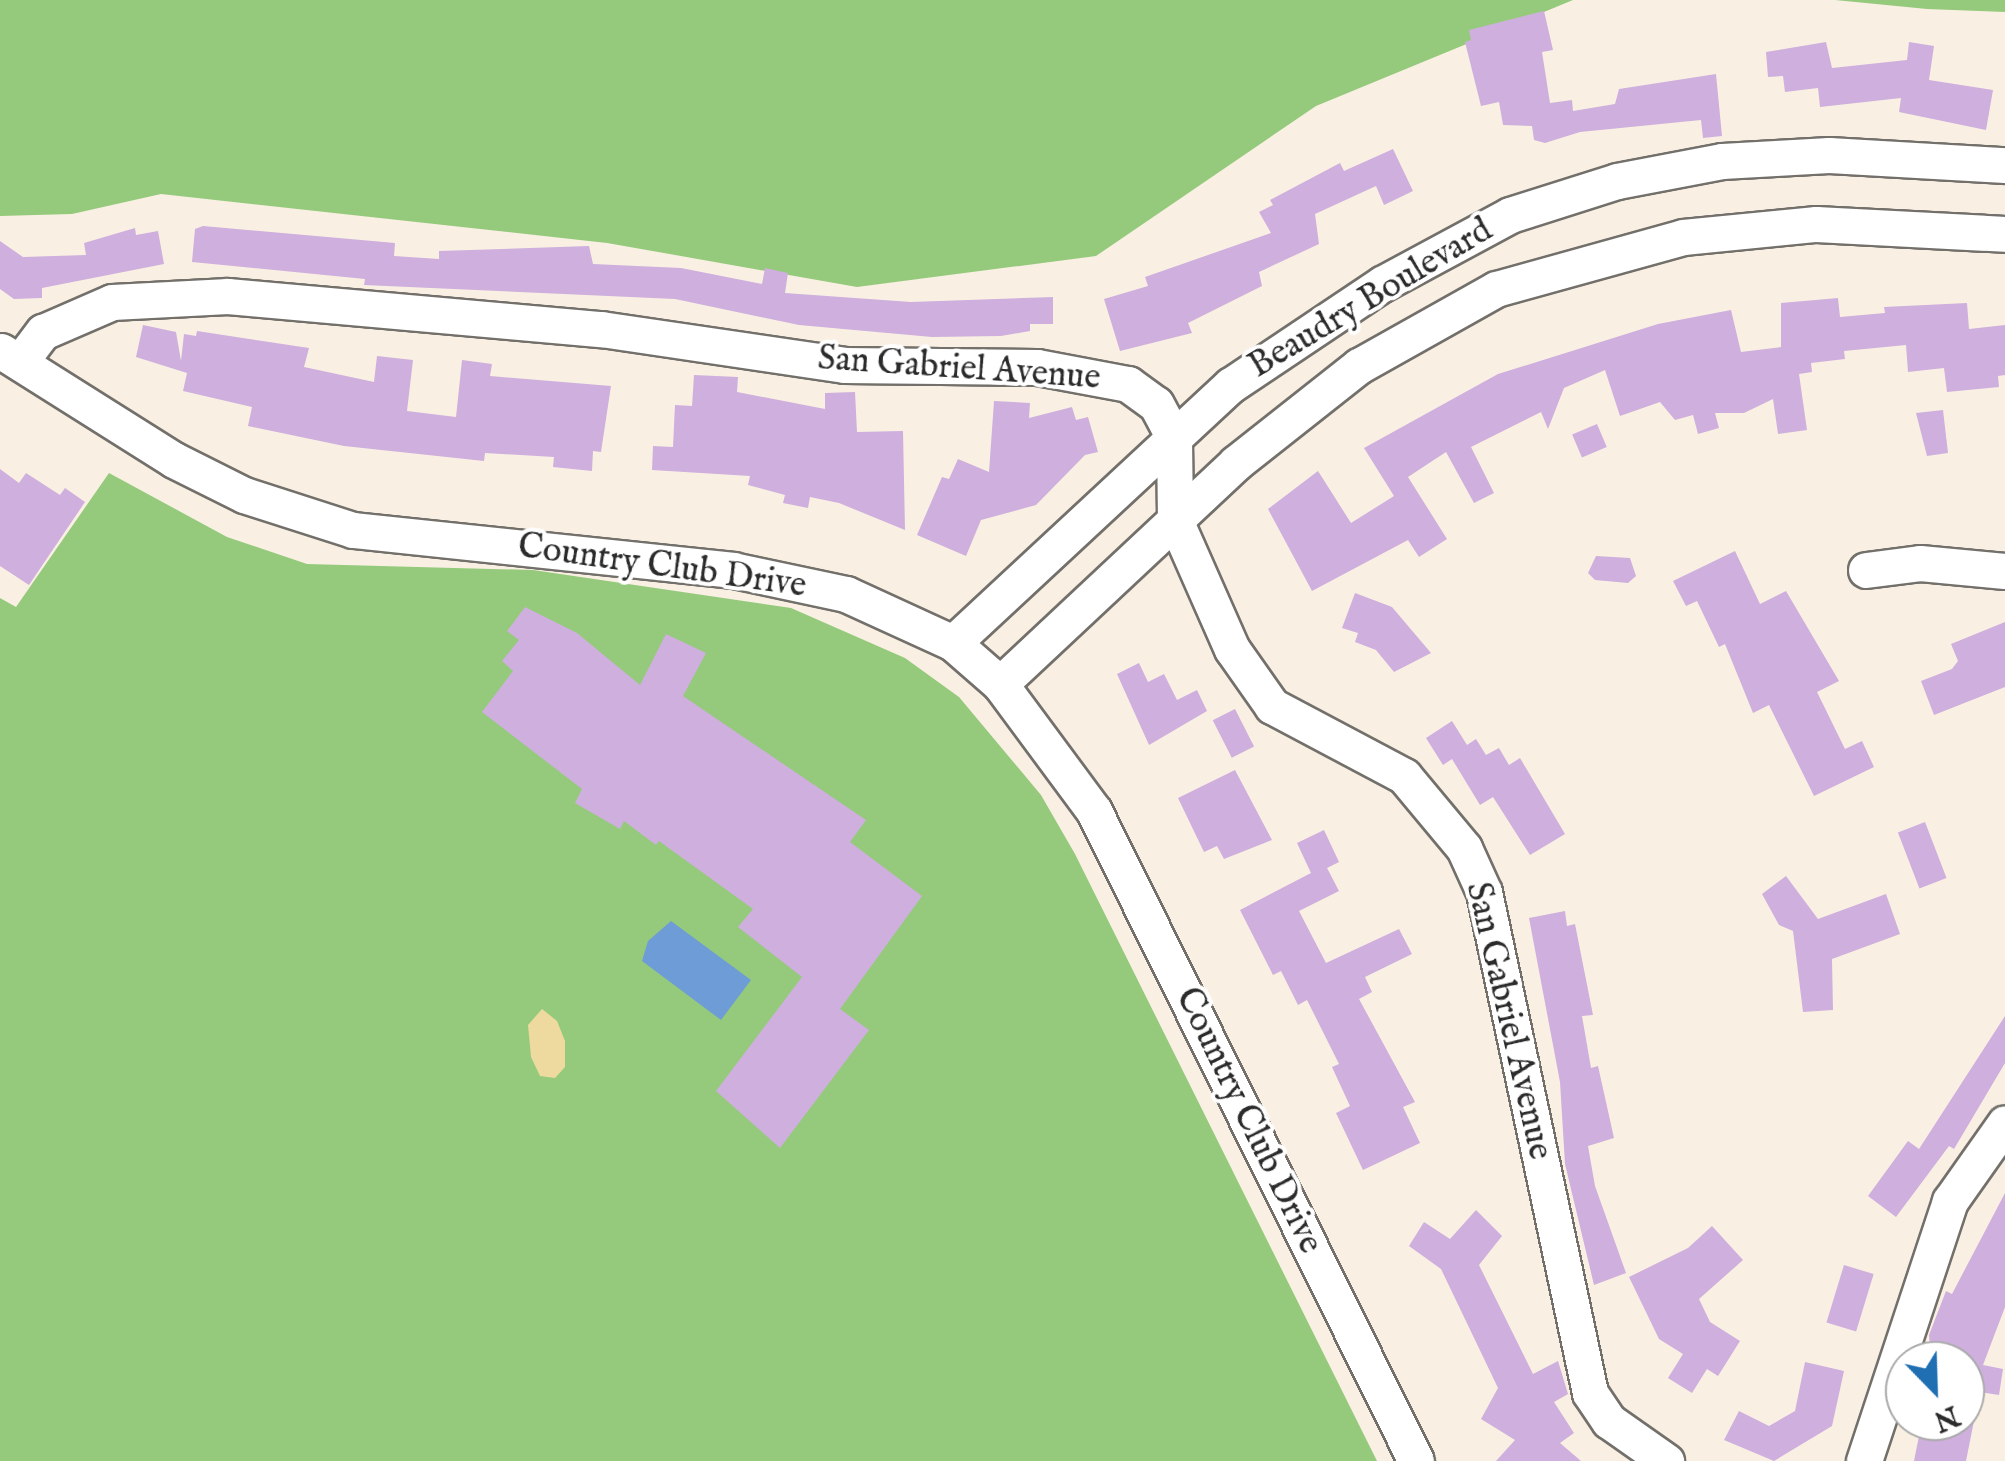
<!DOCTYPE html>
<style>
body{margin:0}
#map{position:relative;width:2005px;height:1461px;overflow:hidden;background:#f9f0e3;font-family:"IM FELL English",serif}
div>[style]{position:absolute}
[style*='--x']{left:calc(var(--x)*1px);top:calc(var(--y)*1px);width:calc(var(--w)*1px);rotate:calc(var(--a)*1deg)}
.green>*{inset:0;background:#95ca7c}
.sand>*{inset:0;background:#eeda9e}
.water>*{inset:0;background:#6e9cd6}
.building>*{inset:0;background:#ceafdd;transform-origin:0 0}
.roads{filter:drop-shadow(2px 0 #73706b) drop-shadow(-2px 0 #73706b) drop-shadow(0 2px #73706b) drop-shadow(0 -2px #73706b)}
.minor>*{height:35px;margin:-17.5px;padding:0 17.5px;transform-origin:17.5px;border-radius:17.5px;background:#fff}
span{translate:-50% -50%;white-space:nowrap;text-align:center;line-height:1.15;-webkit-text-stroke:8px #fff;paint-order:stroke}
.street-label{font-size:35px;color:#2b2b2b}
.north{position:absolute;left:1885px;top:1341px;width:100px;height:100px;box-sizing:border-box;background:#fff;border:2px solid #aaa;border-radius:50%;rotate:157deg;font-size:28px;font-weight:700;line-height:40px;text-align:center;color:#2b2b2b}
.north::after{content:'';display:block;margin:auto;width:35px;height:45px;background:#1f6fb2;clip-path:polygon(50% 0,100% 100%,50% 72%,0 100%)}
</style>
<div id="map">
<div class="green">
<i style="clip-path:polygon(0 0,1573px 0,1316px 106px,1096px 256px,857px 287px,607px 243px,161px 194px,72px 214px,0 216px)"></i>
<i style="clip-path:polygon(1835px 0,2005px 0,2005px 12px,1927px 9px)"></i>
<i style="clip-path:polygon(109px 473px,227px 537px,307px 564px,533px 570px,791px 608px,905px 658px,959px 697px,1041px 795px,1075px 854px,1377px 1461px,0 1461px,0 598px,16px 607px)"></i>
</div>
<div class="sand">
<i style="clip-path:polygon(542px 1009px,557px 1021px,565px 1041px,565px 1067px,555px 1078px,540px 1076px,531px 1057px,528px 1025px)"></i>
</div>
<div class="water">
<i style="clip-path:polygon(671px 921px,751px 980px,721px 1020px,642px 961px,648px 941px)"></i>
</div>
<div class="building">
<i style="clip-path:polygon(1544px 11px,1553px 50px,1542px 52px,1550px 103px,1572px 100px,1573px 111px,1615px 104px,1619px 89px,1716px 74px,1722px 136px,1703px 138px,1701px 120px,1580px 132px,1545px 143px,1534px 140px,1532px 126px,1503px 125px,1499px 102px,1481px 106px,1465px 42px,1471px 40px,1469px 30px)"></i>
<i style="clip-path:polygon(1826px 42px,1832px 68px,1907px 60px,1909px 42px,1934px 46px,1929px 80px,1993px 90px,1986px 130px,1899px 112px,1901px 98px,1820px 107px,1818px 88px,1785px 92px,1783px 76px,1768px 77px,1766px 52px)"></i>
<i style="clip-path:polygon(1393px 149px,1413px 191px,1384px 205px,1376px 186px,1315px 214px,1319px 244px,1259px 272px,1262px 286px,1188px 323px,1192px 333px,1120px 351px,1104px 299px,1148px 286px,1145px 277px,1271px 233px,1259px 212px,1273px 205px,1270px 200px,1340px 163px,1344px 171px)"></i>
<i style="clip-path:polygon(203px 226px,395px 243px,394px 256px,439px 259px,439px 251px,589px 246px,593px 264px,681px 268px,762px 284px,765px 268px,788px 273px,785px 293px,911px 302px,1053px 297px,1053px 324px,1030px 324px,1030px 331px,1001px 336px,932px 337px,799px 325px,675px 299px,364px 285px,365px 279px,192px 262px,195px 229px)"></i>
<i style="clip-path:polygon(135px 228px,136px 235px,158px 231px,164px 264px,42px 288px,42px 298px,14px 299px,0 289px,0 241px,23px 257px,86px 255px,84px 243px)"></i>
<i style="clip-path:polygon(1838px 298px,1840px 317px,1885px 313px,1884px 307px,1967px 303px,1969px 329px,2005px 325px,2005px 375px,1998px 376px,1999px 387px,1947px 392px,1944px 368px,1908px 372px,1906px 345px,1844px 351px,1845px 359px,1811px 363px,1812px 372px,1799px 374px,1807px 430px,1778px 434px,1773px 399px,1744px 413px,1715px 413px,1719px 428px,1698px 434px,1693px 415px,1675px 420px,1660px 402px,1620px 416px,1605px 370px,1564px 388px,1548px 429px,1541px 412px,1471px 447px,1494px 493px,1474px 503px,1446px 452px,1408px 477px,1447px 539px,1419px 557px,1408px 540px,1312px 591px,1268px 509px,1318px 471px,1351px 523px,1394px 496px,1364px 448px,1498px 374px,1658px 324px,1731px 310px,1741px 352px,1781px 347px,1781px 303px)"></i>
<i style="clip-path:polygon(143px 325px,176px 332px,181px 361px,184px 334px,196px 336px,197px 331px,309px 348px,304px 367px,374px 382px,377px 356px,413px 360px,407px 411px,456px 417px,462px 360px,492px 364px,490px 376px,611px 386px,601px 452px,593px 451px,592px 471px,553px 467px,554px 457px,485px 453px,484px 461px,344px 446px,248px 426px,252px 407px,183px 391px,187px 373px,136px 357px)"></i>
<i style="clip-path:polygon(694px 375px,738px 377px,737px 392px,825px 409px,825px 393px,855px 392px,857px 432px,903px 431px,905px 530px,839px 503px,810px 497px,808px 508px,783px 503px,785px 495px,748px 485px,750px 476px,652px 470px,653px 446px,673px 447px,675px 405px,692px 406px)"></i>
<i style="clip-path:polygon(994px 401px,1030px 403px,1029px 418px,1072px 407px,1076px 420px,1088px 417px,1098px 452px,1085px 455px,1036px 505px,981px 520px,966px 556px,917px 535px,942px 477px,949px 479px,958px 459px,989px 472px)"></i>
<i style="clip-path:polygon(1943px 410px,1948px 453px,1927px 456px,1916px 413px)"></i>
<i style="left:1597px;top:424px;width:25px;height:27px;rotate:67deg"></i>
<i style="clip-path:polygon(0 469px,19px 483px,26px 473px,60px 495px,65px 488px,85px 502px,29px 585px,0 566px)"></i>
<i style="clip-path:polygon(1735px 551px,1760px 604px,1786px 591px,1839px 681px,1817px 692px,1845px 749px,1862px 741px,1874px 767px,1814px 796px,1769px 705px,1753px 713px,1725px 644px,1719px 647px,1697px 601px,1686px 606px,1673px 581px)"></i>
<i style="clip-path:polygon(1596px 556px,1630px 558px,1636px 576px,1628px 583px,1595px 580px,1588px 573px)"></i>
<i style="clip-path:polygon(1355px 593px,1392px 607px,1431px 653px,1394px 672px,1376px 650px,1355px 642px,1358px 633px,1342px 628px)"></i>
<i style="clip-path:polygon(525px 607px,577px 633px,640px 685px,666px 634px,706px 653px,683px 696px,866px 820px,850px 842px,922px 896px,840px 1009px,869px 1030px,780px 1148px,716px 1091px,802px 977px,738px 927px,753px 909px,659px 841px,656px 845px,624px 821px,620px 829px,575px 803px,582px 789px,482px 712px,513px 671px,502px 661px,519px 640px,507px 631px)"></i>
<i style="clip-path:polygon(2005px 622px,2005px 687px,1934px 715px,1921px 681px,1952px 669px,1958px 661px,1951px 644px)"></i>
<i style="clip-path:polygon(1139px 663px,1148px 682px,1164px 674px,1177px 700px,1197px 690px,1207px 711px,1149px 745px,1117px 674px)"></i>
<i style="left:1235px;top:709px;width:42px;height:25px;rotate:63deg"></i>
<i style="clip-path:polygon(1452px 721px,1467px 745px,1476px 739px,1486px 755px,1499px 748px,1509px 765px,1520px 758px,1565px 834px,1530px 855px,1493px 797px,1480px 805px,1452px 759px,1443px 765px,1426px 738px)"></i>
<i style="clip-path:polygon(1235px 770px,1272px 840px,1224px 859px,1217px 846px,1204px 852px,1178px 798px)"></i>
<i style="left:1925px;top:822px;width:60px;height:29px;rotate:69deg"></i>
<i style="clip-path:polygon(1324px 830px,1339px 862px,1327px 868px,1339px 891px,1299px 911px,1326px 963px,1399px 929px,1412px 954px,1365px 977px,1372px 992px,1359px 999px,1415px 1102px,1403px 1107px,1420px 1143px,1363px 1170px,1336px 1113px,1350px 1106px,1332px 1067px,1339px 1064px,1307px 1000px,1298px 1005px,1281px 971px,1273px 975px,1240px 910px,1311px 873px,1297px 843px)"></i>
<i style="clip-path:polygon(1786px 876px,1818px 919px,1886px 894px,1900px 934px,1832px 959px,1833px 1010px,1803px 1012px,1793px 931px,1779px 925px,1762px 894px)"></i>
<i style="clip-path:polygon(1565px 911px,1567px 926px,1575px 924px,1593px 1015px,1582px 1016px,1591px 1068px,1598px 1066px,1614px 1138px,1588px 1146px,1595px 1186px,1626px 1273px,1594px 1285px,1565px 1164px,1560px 1082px,1529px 918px)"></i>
<i style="clip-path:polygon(2005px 1016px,2005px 1063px,1954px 1149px,1949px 1146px,1896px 1217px,1868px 1196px,1908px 1141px,1919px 1149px)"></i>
<i style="clip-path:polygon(2005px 1193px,2005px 1307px,1983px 1365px,2003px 1369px,1999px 1395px,1973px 1391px,1965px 1406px,1965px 1361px,1931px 1361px,1929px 1335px,1946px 1291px,1952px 1294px)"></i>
<i style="clip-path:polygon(1476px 1210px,1502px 1236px,1479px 1265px,1533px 1374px,1558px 1361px,1568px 1394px,1554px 1402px,1574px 1433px,1560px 1443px,1581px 1461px,1496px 1461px,1515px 1440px,1481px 1419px,1498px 1388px,1441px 1269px,1409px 1246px,1424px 1222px,1450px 1239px)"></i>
<i style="clip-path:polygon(1712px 1226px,1743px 1260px,1699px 1299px,1710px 1322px,1740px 1341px,1718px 1376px,1707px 1369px,1692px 1393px,1668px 1378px,1683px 1354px,1659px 1339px,1629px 1277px,1688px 1248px)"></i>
<i style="left:1844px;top:1265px;width:31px;height:60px;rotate:17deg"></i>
<i style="clip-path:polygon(1805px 1362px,1844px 1371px,1832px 1426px,1774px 1461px,1724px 1440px,1739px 1411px,1769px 1426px,1795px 1411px)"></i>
<i style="clip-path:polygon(1922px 1421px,1974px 1421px,1966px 1461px,1914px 1461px)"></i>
</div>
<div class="roads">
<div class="minor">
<i style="--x:1;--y:351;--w:204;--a:32.2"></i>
<i style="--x:174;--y:460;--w:78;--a:26.6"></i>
<i style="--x:244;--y:495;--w:114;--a:17.8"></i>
<i style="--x:353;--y:530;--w:382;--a:6"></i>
<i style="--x:733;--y:570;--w:116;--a:12"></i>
<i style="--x:846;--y:594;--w:118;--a:24.6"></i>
<i style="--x:953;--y:643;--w:62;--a:41.1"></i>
<i style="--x:1000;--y:684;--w:158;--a:53.5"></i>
<i style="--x:1094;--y:811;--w:725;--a:63.65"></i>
<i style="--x:20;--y:362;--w:38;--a:-53"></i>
<i style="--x:43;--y:332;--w:75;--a:-23.5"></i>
<i style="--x:112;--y:302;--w:116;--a:-3"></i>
<i style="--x:228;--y:296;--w:374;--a:5.1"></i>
<i style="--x:601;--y:329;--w:246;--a:8.4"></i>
<i style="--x:844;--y:365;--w:193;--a:0.6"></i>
<i style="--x:1037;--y:367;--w:93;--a:10.6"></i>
<i style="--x:1128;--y:384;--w:34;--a:36"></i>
<i style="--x:1156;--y:404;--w:38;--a:62"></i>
<i style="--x:1174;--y:438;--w:82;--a:89.3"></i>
<i style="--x:1175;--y:520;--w:141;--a:66.2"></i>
<i style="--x:1232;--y:649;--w:70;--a:54.9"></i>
<i style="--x:1272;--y:706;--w:149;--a:27.9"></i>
<i style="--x:1404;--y:776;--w:94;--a:50.2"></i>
<i style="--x:1464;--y:848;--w:48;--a:65.6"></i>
<i style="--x:1484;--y:892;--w:512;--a:78.05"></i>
<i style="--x:1590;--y:1393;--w:34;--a:56"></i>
<i style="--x:1609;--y:1421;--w:70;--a:35.1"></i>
<i style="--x:1866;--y:570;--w:54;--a:-7.4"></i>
<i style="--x:1920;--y:563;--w:85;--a:5.4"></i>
<i style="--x:953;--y:643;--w:379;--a:-42.9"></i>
<i style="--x:1231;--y:385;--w:182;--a:-33.8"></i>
<i style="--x:1382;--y:284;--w:145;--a:-28.3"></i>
<i style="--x:1510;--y:215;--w:112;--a:-17.6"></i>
<i style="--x:1617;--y:181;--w:107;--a:-10.8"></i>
<i style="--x:1722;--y:161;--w:107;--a:-3.2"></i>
<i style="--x:1829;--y:155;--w:176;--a:3.3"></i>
<i style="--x:1000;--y:684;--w:323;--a:-43.1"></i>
<i style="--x:1236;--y:463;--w:157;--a:-38.3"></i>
<i style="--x:1359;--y:366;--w:157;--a:-29.3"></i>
<i style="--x:1496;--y:289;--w:194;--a:-15.5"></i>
<i style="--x:1683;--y:237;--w:134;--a:-5.6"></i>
<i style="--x:1816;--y:224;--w:189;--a:3"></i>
<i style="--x:1864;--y:1461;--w:274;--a:-71.7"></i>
<i style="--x:1950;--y:1201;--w:95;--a:-54.8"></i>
</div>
</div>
<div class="street-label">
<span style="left:1371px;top:299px;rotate:-31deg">Beaudry Boulevard</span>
<span style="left:959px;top:369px;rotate:4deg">San Gabriel Avenue</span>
<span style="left:662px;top:567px;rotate:8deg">Country Club Drive</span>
<span style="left:1508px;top:1021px;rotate:77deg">San Gabriel Avenue</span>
<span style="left:1248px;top:1121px;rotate:64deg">Country Club Drive</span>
</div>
<div class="north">N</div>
</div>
